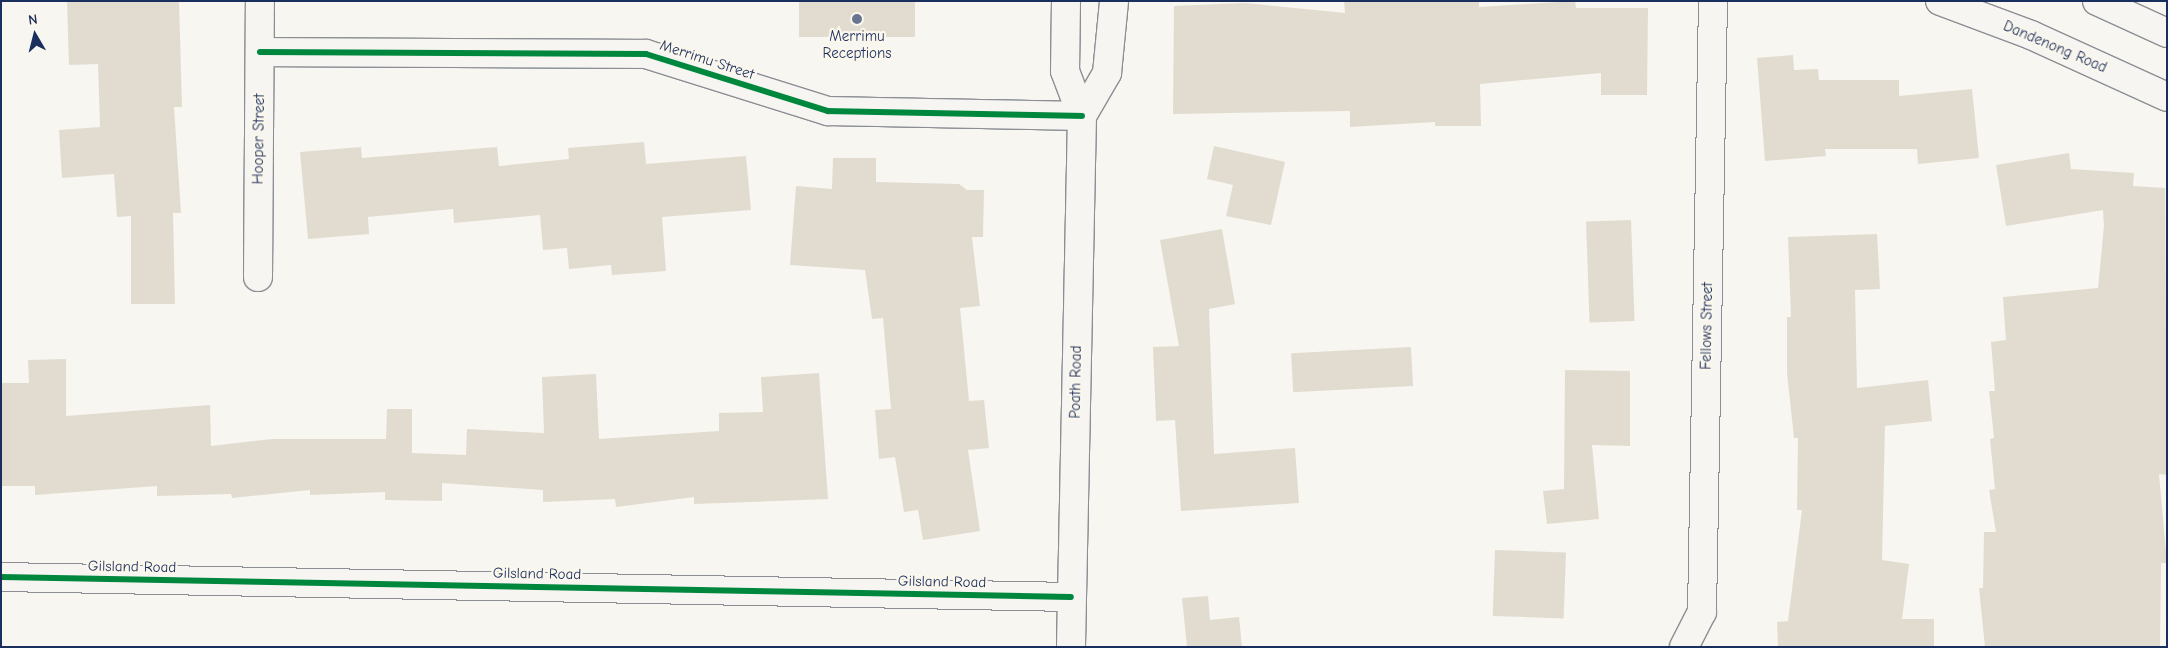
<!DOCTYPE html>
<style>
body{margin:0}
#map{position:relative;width:2168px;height:648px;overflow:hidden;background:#f8f6f0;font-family:"Comic Neue",sans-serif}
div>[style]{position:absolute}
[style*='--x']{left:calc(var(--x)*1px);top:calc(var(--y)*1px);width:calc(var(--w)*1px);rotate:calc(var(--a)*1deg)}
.building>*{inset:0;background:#e2dcd0;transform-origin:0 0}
.roads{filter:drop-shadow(1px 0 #8b8e94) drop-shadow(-1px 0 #8b8e94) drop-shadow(0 1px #8b8e94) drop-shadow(0 -1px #8b8e94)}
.minor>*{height:28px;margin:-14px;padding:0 14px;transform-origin:14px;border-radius:14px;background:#f6f5f1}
.tertiary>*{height:28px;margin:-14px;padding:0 14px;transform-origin:14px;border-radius:14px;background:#f6f5f1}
.trunk>*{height:28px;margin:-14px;padding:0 14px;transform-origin:14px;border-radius:14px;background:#f6f5f1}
.cycleway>*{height:6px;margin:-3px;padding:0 3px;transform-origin:3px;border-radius:3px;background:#00873e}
.dots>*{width:14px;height:14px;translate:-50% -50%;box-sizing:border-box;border:2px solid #fbf7ec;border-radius:50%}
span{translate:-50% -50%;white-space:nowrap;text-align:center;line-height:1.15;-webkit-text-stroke:4.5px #fbf7ec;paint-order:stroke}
.poi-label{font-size:15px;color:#1b2f5e}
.street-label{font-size:15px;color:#1b2f5e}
.frame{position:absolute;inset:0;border:2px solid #1b2f5e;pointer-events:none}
.north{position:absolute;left:10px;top:10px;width:50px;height:50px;-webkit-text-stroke:4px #fbf7ec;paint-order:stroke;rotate:352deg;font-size:14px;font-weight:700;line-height:20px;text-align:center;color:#1b2f5e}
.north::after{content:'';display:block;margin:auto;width:18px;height:22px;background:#1b2f5e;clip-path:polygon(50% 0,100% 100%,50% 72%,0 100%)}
</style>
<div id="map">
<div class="building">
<i style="clip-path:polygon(67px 1px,179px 1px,182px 107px,174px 107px,181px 213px,173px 213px,175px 304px,131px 304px,131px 216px,117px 217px,114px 174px,62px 178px,59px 130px,100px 127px,98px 64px,69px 65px)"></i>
<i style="left:799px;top:1px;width:116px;height:36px"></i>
<i style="clip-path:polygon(1344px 1px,1479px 1px,1479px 7px,1575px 1px,1576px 8px,1648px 8px,1647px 95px,1601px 95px,1601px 73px,1480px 84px,1481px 126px,1435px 126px,1435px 122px,1350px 127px,1350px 111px,1173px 114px,1174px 6px,1246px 3px,1345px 13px)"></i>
<i style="clip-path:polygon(1793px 55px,1794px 70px,1818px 69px,1819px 80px,1899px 80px,1899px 96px,1972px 89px,1979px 158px,1918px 164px,1917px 149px,1825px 149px,1826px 156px,1765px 161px,1757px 58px)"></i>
<i style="clip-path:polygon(644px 142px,646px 164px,746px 156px,751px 210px,662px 217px,666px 271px,612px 275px,611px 265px,569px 269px,567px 248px,543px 250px,540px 215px,454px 223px,453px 209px,368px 217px,369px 234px,308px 239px,300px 152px,361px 147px,362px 158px,497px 147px,499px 166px,569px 159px,568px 148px)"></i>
<i style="clip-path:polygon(1214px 146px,1285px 162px,1271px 225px,1226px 216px,1233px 185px,1207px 179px)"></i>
<i style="clip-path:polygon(2069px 153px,2071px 169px,2134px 173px,2133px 186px,2165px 188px,2167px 475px,2159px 474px,2167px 563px,2161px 563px,2160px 647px,1985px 647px,1979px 588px,1983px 588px,1984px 532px,1996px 532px,1989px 490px,1995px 489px,1990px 439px,1994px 438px,1989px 391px,1995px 391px,1991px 342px,2006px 340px,2003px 297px,2098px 288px,2104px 226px,2103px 210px,2006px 226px,1996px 165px)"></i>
<i style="clip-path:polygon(833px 158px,876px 158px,876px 182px,959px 184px,967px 190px,984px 190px,983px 237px,972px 237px,980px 306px,960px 308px,969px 401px,984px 400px,989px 448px,968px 450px,980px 531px,923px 540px,918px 510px,904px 512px,895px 457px,879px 459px,875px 410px,891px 409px,883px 318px,872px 319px,865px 270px,790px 265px,796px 186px,832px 189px)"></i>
<i style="left:1631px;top:220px;width:101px;height:45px;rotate:88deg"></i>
<i style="clip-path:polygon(1222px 229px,1235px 304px,1209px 309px,1214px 454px,1295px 448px,1299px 503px,1181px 511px,1175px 420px,1156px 421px,1153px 347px,1179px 346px,1160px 240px)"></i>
<i style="clip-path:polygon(1877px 234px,1880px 289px,1855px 290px,1857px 388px,1928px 380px,1932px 421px,1885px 426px,1882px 560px,1909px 564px,1902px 619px,1934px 619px,1934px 647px,1778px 647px,1777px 622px,1788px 621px,1802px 510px,1797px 510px,1798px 438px,1794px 438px,1787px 373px,1787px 317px,1791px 317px,1788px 237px)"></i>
<i style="left:1411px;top:347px;width:39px;height:120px;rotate:87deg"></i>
<i style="clip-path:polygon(66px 359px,66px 416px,210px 405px,211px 446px,272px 439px,386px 439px,387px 409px,412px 409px,412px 453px,466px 455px,467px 429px,544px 433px,542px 377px,596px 374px,599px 439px,719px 431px,719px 413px,763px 412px,761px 377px,819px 373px,828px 499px,694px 504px,694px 497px,616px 507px,615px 499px,543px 502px,543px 490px,442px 483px,442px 501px,385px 500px,385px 492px,310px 495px,310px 490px,232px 498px,231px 494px,157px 496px,157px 486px,35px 495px,35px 486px,1px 486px,1px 383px,29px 383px,28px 360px)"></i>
<i style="clip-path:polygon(1565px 370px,1630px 371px,1630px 446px,1592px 445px,1599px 519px,1547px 524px,1543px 491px,1564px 489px)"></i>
<i style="left:1495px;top:550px;width:71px;height:66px;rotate:2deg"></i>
<i style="clip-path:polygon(1208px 596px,1210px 620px,1239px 617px,1242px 647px,1187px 647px,1182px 598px)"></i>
</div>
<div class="roads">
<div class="minor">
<i style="--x:1940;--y:1;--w:97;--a:20.5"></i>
<i style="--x:2031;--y:35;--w:149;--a:24.5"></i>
<i style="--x:260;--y:52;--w:386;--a:0.3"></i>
<i style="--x:646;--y:54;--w:191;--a:17.4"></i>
<i style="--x:828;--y:111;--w:254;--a:1.1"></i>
<i style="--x:258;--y:277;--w:276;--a:-89.6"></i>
<i style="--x:1;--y:577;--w:1070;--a:1.07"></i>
<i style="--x:1684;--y:647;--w:39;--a:-63"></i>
<i style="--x:1702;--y:612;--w:611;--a:-88.97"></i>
</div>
<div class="tertiary">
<i style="--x:1066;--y:1;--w:70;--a:90.8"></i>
<i style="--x:1065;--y:71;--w:48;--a:69.3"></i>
<i style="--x:1082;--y:116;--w:531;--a:91.19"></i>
<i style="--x:1082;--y:116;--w:50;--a:-59.8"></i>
<i style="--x:1107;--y:73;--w:72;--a:-84.4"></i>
</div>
<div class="trunk">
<i style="--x:2097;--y:1;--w:77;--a:24.6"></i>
</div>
</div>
<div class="cycleway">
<i style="--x:260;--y:52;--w:386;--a:0.3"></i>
<i style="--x:646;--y:54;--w:191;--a:17.4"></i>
<i style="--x:828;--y:111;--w:254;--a:1.1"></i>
<i style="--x:1;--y:577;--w:1070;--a:1.07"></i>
</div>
<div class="dots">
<i style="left:857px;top:19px;background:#687591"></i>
</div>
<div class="poi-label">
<span style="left:857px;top:45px">Merrimu<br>Receptions</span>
</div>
<div class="street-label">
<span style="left:2055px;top:47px;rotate:23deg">Dandenong Road</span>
<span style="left:707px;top:60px;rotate:18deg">Merrimu Street</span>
<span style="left:259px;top:139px;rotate:-89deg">Hooper Street</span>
<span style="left:1707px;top:326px;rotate:-89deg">Fellows Street</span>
<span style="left:1076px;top:382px;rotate:-89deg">Poath Road</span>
<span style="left:132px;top:567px;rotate:1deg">Gilsland Road</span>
<span style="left:537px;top:574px;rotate:1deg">Gilsland Road</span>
<span style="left:942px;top:582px;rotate:1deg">Gilsland Road</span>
</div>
<div class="frame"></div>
<div class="north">N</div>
</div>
